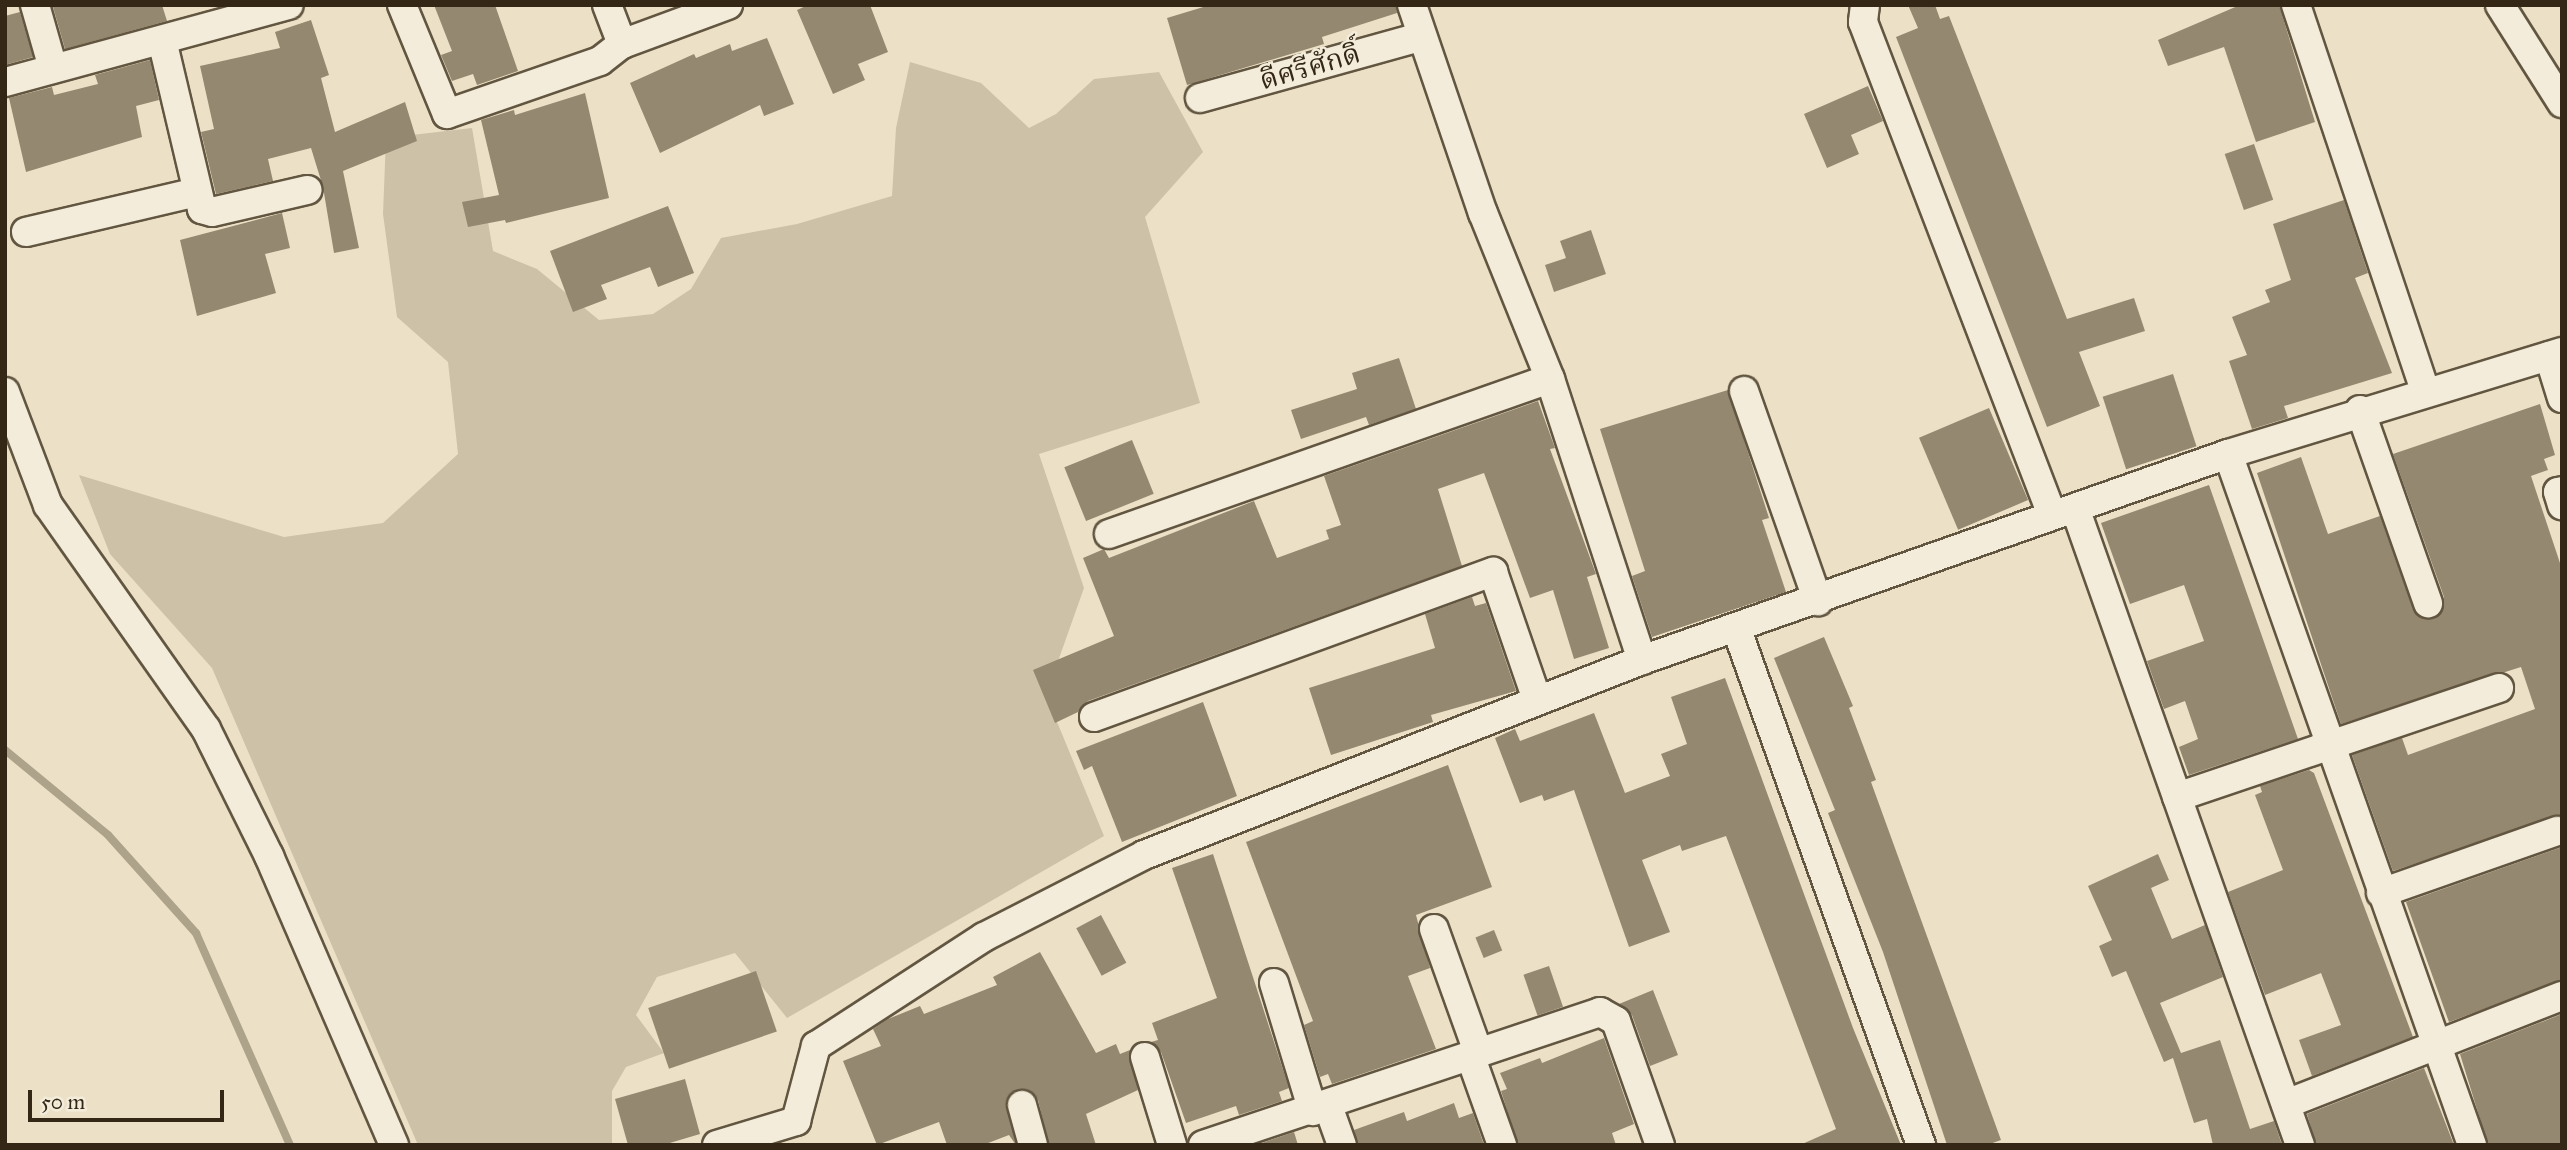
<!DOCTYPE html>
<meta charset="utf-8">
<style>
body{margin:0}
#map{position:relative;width:2567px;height:1150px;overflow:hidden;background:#ece1c6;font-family:"IM FELL Great Primer","Noto Serif Thai",serif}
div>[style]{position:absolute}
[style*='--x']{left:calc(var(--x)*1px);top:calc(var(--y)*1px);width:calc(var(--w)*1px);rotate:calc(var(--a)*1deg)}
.green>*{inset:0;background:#cdc1a8}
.stream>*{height:8px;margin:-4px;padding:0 4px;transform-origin:4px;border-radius:4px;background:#ada28a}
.building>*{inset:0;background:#948871;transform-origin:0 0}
.roads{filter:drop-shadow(2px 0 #625641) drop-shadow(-2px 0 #625641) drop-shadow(0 2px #625641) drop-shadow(0 -2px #625641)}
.minor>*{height:28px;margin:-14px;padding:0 14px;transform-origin:14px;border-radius:14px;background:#f3ecda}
span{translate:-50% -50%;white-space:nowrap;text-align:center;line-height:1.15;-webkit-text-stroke:5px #f3ecda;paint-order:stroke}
.street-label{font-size:28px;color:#342715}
.frame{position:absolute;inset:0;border:7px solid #342715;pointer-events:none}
.scale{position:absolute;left:28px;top:1090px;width:196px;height:32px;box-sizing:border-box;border:4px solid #342715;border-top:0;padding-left:9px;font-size:21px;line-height:24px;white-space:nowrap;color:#342715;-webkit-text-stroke:5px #f3ecda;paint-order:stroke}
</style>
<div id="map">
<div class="green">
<i style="clip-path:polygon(910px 62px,981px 83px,1029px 128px,1056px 114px,1094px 79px,1159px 72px,1203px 152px,1145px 217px,1200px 403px,1039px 454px,1084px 588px,1046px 695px,1104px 836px,787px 1018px,735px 953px,657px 977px,636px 1015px,664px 1053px,626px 1067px,612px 1091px,612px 1145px,418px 1145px,212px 668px,110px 554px,79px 475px,284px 537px,383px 523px,458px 454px,448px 362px,397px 317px,383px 214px,386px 138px,472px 128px,493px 251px,537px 269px,599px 320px,653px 314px,691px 289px,721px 238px,797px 224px,892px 196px,896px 128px)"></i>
</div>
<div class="stream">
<i style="--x:5;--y:750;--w:134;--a:39.5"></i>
<i style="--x:108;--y:835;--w:132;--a:48.1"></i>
<i style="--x:196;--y:933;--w:232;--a:66.1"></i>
</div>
<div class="building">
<i style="clip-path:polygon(63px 5px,162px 5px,167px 21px,65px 49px,53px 7px)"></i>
<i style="clip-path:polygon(434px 5px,495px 5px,518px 71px,477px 85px,473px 74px,452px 81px,441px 55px,452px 51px)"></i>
<i style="clip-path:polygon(808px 5px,870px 5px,888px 52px,858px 64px,865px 80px,833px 94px,797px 10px)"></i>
<i style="clip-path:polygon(1210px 5px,1396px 5px,1397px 13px,1322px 37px,1324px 44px,1187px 85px,1167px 18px)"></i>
<i style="clip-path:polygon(1908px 5px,1935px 5px,1940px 19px,1949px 16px,2067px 319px,2134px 298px,2145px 331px,2079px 352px,2100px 406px,2047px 427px,1896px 37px,1918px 28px)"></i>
<i style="clip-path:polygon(2240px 5px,2279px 5px,2315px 122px,2256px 142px,2224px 47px,2168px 66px,2158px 40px)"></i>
<i style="clip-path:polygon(20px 12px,33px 57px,5px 65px,5px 16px)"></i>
<i style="clip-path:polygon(311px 20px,329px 75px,321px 78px,335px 132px,405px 102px,417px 141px,343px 171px,359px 248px,334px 253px,323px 187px,311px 148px,268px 159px,273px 181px,216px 194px,201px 132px,214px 129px,200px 66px,280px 48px,275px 32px)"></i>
<i style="clip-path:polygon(767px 38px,794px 104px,764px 116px,760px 105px,660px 153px,630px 83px,694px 54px,696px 58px,730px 44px,732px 51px)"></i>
<i style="clip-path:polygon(150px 60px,159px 100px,136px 106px,142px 137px,26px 172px,9px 98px,52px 87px,54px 95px,98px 84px,95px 75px)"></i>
<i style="clip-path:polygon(1868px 86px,1883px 121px,1851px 135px,1859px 154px,1827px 168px,1804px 114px)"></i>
<i style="clip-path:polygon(585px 93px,609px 198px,506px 223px,505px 220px,468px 227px,462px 202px,499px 195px,481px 120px,514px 110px,515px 115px)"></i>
<i style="left:2254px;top:144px;width:59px;height:31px;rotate:71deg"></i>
<i style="clip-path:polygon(2344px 200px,2368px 273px,2355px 278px,2392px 373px,2284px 406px,2288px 418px,2252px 429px,2229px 361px,2247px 355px,2232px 317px,2270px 302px,2265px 290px,2291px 280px,2273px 224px)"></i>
<i style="clip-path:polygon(668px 206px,694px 273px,658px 287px,650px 267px,601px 285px,607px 299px,573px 312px,550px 251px)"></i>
<i style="clip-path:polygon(282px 213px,290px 248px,265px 254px,276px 293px,197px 316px,180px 240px)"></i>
<i style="clip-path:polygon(1591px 230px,1606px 274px,1554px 292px,1545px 265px,1566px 258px,1560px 241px)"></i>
<i style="clip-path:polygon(1399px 358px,1416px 409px,1369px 425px,1366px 417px,1301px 439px,1291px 410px,1357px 389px,1352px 373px)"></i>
<i style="left:2173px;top:374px;width:76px;height:74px;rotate:72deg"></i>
<i style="clip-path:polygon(1728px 390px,1769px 518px,1762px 520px,1786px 592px,1652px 637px,1632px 576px,1645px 571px,1600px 429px)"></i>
<i style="clip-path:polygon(1538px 401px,1555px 448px,1550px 449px,1596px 574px,1587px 577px,1609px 648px,1574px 659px,1553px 590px,1530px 598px,1484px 473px,1438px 489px,1462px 566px,1088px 701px,1078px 712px,1055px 723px,1033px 670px,1114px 636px,1083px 558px,1104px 549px,1109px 558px,1254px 501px,1277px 558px,1329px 539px,1326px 530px,1341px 525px,1324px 476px)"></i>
<i style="clip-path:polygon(2540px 404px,2555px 455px,2544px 459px,2548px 470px,2531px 476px,2562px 569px,2562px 815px,2393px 871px,2352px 755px,2402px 738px,2408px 755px,2535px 709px,2521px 667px,2341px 724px,2257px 473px,2301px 457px,2328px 534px,2380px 516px,2413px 609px,2424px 619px,2433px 619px,2441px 613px,2444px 597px,2393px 454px)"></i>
<i style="left:1989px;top:408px;width:100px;height:76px;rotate:67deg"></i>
<i style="left:1132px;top:440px;width:58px;height:73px;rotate:68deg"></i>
<i style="clip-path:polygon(2209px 485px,2298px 739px,2189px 775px,2179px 747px,2198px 739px,2185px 701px,2164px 709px,2147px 661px,2204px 641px,2184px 585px,2130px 604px,2101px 523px)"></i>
<i style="clip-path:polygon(1472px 597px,1475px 606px,1486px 603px,1516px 691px,1431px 715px,1433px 722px,1331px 755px,1309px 688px,1435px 648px,1425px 614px)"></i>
<i style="clip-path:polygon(1824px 637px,1853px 706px,1849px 708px,1876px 780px,1871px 782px,2001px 1140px,1987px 1145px,1947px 1145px,1883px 952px,1828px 813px,1835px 810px,1774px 658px)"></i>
<i style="clip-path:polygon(1725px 678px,1853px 1028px,1901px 1145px,1800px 1145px,1836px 1129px,1726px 836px,1682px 851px,1680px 845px,1642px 860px,1670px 932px,1629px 947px,1574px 790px,1544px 801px,1542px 795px,1520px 803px,1495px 738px,1515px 729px,1520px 741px,1594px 713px,1625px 793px,1670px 776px,1661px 754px,1687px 744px,1671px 697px)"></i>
<i style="clip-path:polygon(1203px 702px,1237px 796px,1122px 842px,1092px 766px,1084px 770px,1076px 751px)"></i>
<i style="clip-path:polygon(1448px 765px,1492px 887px,1416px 915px,1430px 968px,1408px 976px,1436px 1049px,1332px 1084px,1328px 1074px,1320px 1077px,1304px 1025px,1313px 1021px,1246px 842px)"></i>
<i style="clip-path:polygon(2309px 770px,2314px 773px,2413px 1037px,2312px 1076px,2299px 1040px,2341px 1025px,2321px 973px,2265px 995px,2228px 892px,2283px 870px,2255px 795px,2262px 792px,2260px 786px)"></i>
<i style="clip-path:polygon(2562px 847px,2562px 980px,2449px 1022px,2406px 902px)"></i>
<i style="clip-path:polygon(1213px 854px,1289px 1088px,1279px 1092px,1282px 1101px,1239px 1115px,1236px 1106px,1186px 1123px,1161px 1052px,1151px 1042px,1158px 1040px,1152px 1023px,1217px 998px,1172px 868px)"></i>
<i style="clip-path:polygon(2158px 854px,2169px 880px,2151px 888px,2172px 939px,2205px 925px,2223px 977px,2160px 1003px,2181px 1053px,2220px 1040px,2250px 1129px,2274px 1121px,2282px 1145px,2213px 1145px,2207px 1119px,2194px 1123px,2173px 1058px,2164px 1062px,2126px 971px,2112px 977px,2099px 946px,2112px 940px,2088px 886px)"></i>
<i style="left:1101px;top:915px;width:54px;height:28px;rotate:62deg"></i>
<i style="left:1494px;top:930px;width:22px;height:20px;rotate:68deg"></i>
<i style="clip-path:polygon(1040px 952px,1096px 1053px,1116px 1044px,1120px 1054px,1130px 1050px,1138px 1090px,1086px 1114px,1096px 1145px,1049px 1145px,1038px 1100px,1026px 1089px,1011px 1093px,1006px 1101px,1016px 1145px,1009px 1135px,983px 1145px,947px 1145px,939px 1122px,877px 1145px,843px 1061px,881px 1046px,873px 1029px,888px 1019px,920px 1006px,924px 1014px,997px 985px,993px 977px)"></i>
<i style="left:1549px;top:966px;width:43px;height:27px;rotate:71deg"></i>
<i style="left:756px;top:971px;width:64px;height:114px;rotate:71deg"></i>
<i style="clip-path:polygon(1653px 990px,1678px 1055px,1650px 1066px,1632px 1015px,1619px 1004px)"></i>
<i style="clip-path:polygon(2562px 1014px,2562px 1145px,2488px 1145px,2460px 1054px)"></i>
<i style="clip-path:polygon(1604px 1038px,1634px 1124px,1612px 1133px,1616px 1145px,1518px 1145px,1501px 1091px,1507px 1089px,1500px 1073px,1540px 1058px,1542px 1063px)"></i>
<i style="clip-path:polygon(2424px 1068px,2454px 1145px,2316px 1145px,2307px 1114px)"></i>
<i style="clip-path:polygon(685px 1079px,700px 1134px,663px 1145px,628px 1145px,615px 1099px)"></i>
<i style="clip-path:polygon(1454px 1103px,1459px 1118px,1473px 1113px,1484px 1145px,1358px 1145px,1354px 1130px,1404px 1112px,1407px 1121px)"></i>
<i style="clip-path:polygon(1294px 1132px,1298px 1145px,1256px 1145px)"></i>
</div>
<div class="roads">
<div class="minor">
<i style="--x:35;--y:5;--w:66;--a:74.1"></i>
<i style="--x:402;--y:5;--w:118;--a:67.6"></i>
<i style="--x:447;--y:114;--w:162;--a:-19.1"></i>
<i style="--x:600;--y:61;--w:28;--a:-38"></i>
<i style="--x:622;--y:44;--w:113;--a:-20.2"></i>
<i style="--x:607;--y:5;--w:42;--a:69"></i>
<i style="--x:1412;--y:5;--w:220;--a:71.2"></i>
<i style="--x:1483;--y:213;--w:179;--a:68"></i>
<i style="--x:1550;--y:379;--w:296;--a:71.9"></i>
<i style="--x:1865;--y:5;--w:17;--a:97"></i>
<i style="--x:1863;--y:22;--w:528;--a:69.02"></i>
<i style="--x:2296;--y:5;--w:406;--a:71.5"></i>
<i style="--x:2500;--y:5;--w:116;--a:57.7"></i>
<i style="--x:162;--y:40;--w:174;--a:76.7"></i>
<i style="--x:202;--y:209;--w:10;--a:17"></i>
<i style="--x:212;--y:212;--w:98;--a:-13"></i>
<i style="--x:5;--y:82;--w:294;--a:-15.2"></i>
<i style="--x:1200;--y:98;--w:228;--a:-15.5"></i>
<i style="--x:26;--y:232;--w:175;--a:-13.2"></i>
<i style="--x:2549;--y:356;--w:44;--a:72.8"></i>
<i style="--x:1744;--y:391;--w:223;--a:70.6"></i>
<i style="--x:5;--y:392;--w:121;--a:69.2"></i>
<i style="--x:48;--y:505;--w:274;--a:54.8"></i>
<i style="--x:206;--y:729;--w:142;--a:63.6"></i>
<i style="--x:269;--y:856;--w:315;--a:66.6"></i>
<i style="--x:2360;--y:410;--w:205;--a:70.6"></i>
<i style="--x:2228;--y:454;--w:733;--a:70.55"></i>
<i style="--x:2562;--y:491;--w:4;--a:166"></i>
<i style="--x:2558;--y:492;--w:14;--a:73"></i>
<i style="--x:2075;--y:508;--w:676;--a:70.55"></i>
<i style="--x:1109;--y:534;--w:467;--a:-19.4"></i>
<i style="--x:1737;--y:630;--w:547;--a:70.34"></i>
<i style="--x:1094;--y:717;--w:425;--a:-20"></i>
<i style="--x:1493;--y:572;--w:135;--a:71"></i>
<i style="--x:2177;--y:797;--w:340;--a:-18.7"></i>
<i style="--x:2381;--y:893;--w:187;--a:-19.4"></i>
<i style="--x:1434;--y:929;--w:131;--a:70.3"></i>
<i style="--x:1274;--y:983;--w:134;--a:73.1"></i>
<i style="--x:1470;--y:1055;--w:96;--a:70.4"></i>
<i style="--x:1145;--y:1057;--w:92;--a:72.9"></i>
<i style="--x:2286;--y:1104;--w:296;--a:-21.4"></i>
<i style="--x:1022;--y:1105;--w:41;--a:74.6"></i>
<i style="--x:1328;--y:1106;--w:41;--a:70.3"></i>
<i style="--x:717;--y:1145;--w:83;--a:-16.9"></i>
<i style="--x:796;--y:1121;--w:78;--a:-75.1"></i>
<i style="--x:816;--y:1046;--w:200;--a:-33"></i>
<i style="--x:984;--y:937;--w:180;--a:-27.1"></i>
<i style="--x:1144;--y:855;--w:535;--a:-21.38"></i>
<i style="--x:1642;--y:660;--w:621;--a:-19.37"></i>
<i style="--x:2228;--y:454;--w:349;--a:-17"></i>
<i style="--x:1203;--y:1145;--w:419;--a:-18.5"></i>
<i style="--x:1600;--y:1012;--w:18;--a:29"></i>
<i style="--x:1616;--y:1021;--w:132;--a:70.5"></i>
</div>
</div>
<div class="street-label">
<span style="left:1310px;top:67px;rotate:-16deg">ดีศรีศักดิ์</span>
</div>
<div class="frame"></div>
<div class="scale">50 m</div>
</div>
